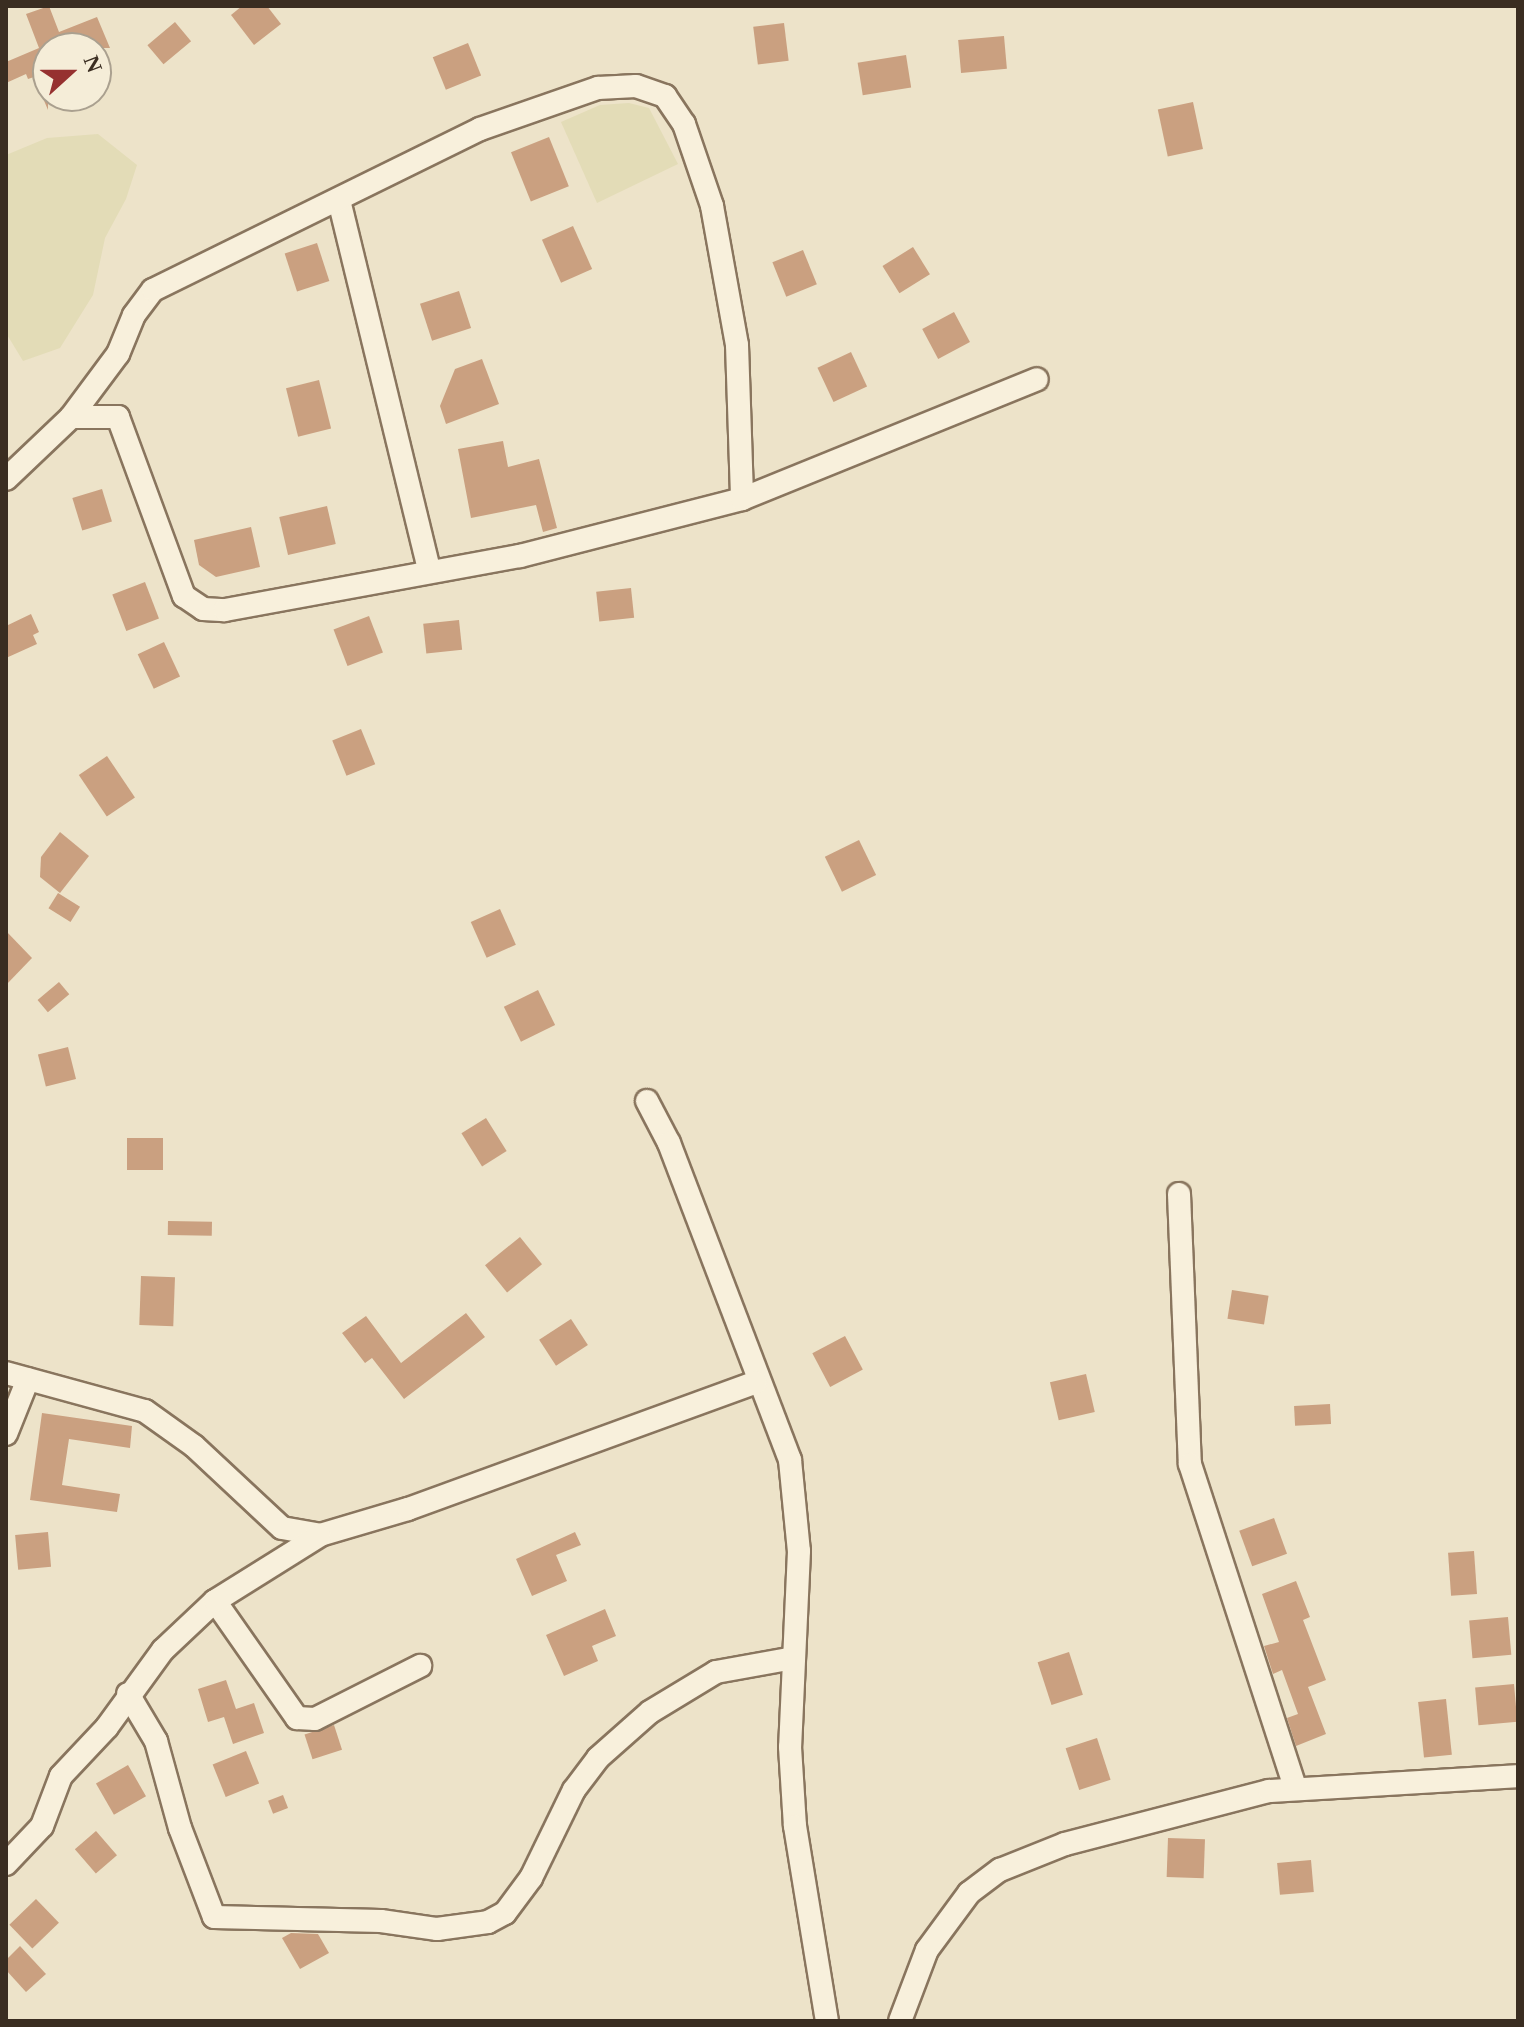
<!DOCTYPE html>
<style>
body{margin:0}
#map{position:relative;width:1524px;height:2027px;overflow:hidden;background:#ede3c9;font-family:Georgia,serif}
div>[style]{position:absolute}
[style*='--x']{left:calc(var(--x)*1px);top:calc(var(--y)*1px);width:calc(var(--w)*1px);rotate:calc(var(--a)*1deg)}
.farmland>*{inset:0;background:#e3dcb7}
.building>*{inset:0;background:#caa080;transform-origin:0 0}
.roads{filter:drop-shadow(2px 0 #89755e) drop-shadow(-2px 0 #89755e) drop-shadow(0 2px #89755e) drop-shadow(0 -2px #89755e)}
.minor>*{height:22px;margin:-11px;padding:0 11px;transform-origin:11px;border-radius:11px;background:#f8f0dc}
span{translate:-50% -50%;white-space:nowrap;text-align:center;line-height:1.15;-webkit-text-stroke:8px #f5edd8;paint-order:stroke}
.frame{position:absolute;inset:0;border:8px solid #3a2d21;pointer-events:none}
.north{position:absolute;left:32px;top:32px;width:80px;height:80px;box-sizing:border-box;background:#f5edd8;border:2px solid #aaa08f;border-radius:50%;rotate:69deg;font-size:22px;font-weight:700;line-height:32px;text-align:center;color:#3a2d21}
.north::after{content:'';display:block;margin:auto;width:28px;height:36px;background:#963130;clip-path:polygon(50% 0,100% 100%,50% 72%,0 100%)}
</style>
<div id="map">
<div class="farmland">
<i style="clip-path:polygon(629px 103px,649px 108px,678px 164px,597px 203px,561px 122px,600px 105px)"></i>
<i style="clip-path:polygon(98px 134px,137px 165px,126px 199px,105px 238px,93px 295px,60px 348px,23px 361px,6px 333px,6px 155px,47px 138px)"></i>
</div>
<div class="building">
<i style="clip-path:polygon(49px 6px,59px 32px,97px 17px,110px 48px,48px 48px,48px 110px,34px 77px,28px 79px,26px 74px,6px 83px,6px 62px,39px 48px,26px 14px)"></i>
<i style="clip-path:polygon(242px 6px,267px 6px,281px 24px,254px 45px,231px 15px)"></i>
<i style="left:175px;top:22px;width:25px;height:36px;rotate:50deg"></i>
<i style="left:784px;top:23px;width:38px;height:31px;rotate:83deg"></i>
<i style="left:1004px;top:36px;width:33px;height:46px;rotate:85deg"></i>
<i style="left:468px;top:43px;width:35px;height:38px;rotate:68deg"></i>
<i style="left:906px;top:55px;width:33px;height:49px;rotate:81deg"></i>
<i style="left:1193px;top:102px;width:48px;height:36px;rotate:78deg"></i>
<i style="left:549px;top:137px;width:53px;height:41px;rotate:68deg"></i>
<i style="left:573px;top:226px;width:47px;height:34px;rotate:66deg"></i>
<i style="left:317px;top:243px;width:40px;height:34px;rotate:72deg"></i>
<i style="left:913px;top:247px;width:32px;height:36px;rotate:58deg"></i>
<i style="left:803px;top:250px;width:37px;height:33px;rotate:68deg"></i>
<i style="left:459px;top:291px;width:39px;height:41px;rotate:72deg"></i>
<i style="left:954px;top:312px;width:34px;height:36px;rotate:62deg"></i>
<i style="left:851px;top:352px;width:38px;height:37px;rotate:65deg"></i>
<i style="clip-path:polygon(482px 359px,499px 404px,446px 424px,440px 406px,455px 369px)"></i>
<i style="left:319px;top:380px;width:50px;height:34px;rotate:76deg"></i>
<i style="clip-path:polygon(503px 441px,508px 467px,539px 459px,557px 528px,543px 532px,536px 505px,471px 518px,458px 449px)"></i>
<i style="left:102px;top:489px;width:34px;height:31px;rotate:73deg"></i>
<i style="left:327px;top:506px;width:39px;height:49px;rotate:77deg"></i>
<i style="clip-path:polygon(251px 527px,260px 567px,216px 577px,199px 565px,194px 540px)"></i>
<i style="left:145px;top:582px;width:39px;height:35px;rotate:69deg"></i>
<i style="left:631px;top:588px;width:30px;height:35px;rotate:84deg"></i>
<i style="clip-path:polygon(31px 614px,39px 632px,33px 635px,37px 644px,6px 658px,6px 626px)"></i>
<i style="left:369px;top:616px;width:39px;height:38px;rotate:69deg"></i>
<i style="left:459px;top:620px;width:30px;height:36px;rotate:84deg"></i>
<i style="left:164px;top:642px;width:38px;height:29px;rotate:65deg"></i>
<i style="left:361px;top:729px;width:38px;height:31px;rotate:68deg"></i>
<i style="left:107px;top:756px;width:50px;height:34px;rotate:56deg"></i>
<i style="clip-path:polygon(60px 832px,89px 856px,60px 893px,40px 877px,41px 857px)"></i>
<i style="left:859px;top:840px;width:39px;height:38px;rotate:64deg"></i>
<i style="left:58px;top:893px;width:26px;height:18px;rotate:32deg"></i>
<i style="left:500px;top:909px;width:39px;height:32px;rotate:66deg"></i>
<i style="clip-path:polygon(6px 931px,32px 958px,6px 985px)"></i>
<i style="left:59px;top:982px;width:16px;height:28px;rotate:50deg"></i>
<i style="left:538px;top:990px;width:39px;height:38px;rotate:64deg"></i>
<i style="left:68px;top:1047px;width:33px;height:31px;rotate:76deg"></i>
<i style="left:486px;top:1118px;width:39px;height:29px;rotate:58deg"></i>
<i style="left:127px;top:1138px;width:36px;height:32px"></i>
<i style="left:168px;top:1221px;width:44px;height:14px;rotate:1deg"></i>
<i style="left:520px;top:1237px;width:35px;height:45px;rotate:51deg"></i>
<i style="left:141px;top:1276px;width:34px;height:49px;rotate:2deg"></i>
<i style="left:1232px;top:1290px;width:37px;height:29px;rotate:9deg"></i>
<i style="clip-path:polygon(466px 1313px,485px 1337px,404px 1399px,372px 1358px,365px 1363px,342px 1333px,366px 1316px,401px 1363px)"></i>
<i style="left:571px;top:1319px;width:31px;height:38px;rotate:57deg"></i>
<i style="left:845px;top:1336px;width:38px;height:37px;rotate:62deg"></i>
<i style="left:1086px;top:1374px;width:39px;height:37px;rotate:77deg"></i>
<i style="left:1330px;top:1404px;width:20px;height:36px;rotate:87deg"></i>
<i style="clip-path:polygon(42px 1413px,132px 1426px,130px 1448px,69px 1439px,62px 1485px,120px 1494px,117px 1512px,30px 1500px)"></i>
<i style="left:1274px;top:1518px;width:38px;height:37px;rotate:70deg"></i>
<i style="left:48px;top:1532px;width:35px;height:33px;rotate:85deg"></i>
<i style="clip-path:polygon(575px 1532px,581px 1545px,556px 1555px,567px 1581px,532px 1596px,516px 1559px)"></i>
<i style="left:1474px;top:1551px;width:43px;height:26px;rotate:86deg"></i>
<i style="clip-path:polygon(1296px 1581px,1310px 1617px,1303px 1620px,1326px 1680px,1308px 1687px,1326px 1734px,1296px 1746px,1287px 1718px,1298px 1714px,1282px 1670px,1273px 1674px,1264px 1646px,1279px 1642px,1262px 1594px)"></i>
<i style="clip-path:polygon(605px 1609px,616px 1636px,592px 1646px,598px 1661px,564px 1676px,546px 1635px)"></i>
<i style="left:1508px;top:1617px;width:38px;height:39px;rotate:85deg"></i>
<i style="left:1069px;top:1652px;width:45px;height:33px;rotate:72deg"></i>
<i style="clip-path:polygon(226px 1680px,236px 1709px,254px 1703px,264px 1733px,233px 1744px,224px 1717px,208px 1722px,198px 1689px)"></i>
<i style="left:1514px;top:1684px;width:38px;height:39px;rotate:85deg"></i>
<i style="left:1446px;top:1699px;width:56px;height:28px;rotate:84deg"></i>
<i style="left:334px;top:1725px;width:26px;height:31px;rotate:72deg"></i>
<i style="left:1097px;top:1738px;width:44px;height:33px;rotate:72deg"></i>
<i style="left:246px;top:1751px;width:35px;height:36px;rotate:68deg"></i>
<i style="left:128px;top:1765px;width:36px;height:37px;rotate:60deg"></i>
<i style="left:283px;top:1795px;width:14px;height:16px;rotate:69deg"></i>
<i style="left:96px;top:1831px;width:32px;height:28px;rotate:49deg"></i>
<i style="left:1168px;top:1838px;width:37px;height:39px;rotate:2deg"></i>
<i style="left:1311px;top:1860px;width:32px;height:34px;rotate:85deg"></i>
<i style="left:36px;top:1899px;width:33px;height:37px;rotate:46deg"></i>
<i style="clip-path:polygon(291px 1933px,318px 1934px,329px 1953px,300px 1969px,282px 1938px)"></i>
<i style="clip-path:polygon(20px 1946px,46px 1974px,26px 1992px,6px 1970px,6px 1960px)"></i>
</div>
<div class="roads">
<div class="minor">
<i style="--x:339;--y:200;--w:381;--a:76.3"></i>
<i style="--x:71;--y:417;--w:47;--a:0"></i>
<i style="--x:118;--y:417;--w:191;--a:69.8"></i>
<i style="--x:184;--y:596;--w:23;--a:34"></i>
<i style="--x:203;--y:609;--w:22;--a:3"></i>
<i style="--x:225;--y:610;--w:300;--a:-10.4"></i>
<i style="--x:520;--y:556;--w:229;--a:-14.4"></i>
<i style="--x:742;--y:499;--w:318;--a:-22.1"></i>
<i style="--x:6;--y:479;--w:90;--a:-43.6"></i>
<i style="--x:71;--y:417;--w:79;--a:-53.3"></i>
<i style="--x:118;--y:354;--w:42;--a:-67.7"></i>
<i style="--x:134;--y:315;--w:31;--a:-53"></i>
<i style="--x:153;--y:290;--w:364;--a:-26.2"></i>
<i style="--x:480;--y:129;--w:125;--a:-19.2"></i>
<i style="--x:598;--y:88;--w:38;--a:-3"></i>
<i style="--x:636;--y:86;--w:31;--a:19"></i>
<i style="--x:665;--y:96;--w:34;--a:56"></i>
<i style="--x:684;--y:124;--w:87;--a:71.1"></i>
<i style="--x:712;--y:206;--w:141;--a:79.8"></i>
<i style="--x:737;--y:345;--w:154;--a:88.1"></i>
<i style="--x:647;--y:1101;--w:47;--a:62.4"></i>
<i style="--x:669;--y:1143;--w:339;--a:69.1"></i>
<i style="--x:790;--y:1460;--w:91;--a:84.4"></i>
<i style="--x:799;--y:1551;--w:196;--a:92.6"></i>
<i style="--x:790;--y:1747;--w:79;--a:86.4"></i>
<i style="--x:795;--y:1826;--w:198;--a:80.7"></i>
<i style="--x:1179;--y:1194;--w:270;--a:87.7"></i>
<i style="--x:1190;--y:1464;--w:341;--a:72"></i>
<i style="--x:6;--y:1373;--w:144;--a:15.3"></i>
<i style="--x:145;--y:1411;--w:60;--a:35.5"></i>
<i style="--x:194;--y:1446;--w:120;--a:43"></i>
<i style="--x:282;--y:1528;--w:39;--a:10"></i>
<i style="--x:320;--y:1535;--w:92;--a:-16.5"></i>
<i style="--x:408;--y:1509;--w:370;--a:-20"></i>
<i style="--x:6;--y:1434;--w:59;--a:-68.2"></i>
<i style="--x:215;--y:1601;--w:143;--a:55"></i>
<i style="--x:297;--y:1718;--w:18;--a:3"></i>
<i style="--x:315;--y:1719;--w:118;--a:-26.8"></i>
<i style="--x:128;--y:1694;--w:55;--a:59.2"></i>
<i style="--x:156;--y:1741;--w:90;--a:74.6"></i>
<i style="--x:180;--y:1828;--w:95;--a:69.1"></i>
<i style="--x:214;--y:1917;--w:167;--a:1.4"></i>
<i style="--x:381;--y:1921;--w:57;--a:8.1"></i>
<i style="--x:437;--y:1929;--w:51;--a:-7.8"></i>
<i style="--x:488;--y:1922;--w:19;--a:-28"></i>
<i style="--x:505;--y:1913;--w:44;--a:-53.4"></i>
<i style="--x:531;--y:1878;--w:98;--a:-64"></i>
<i style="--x:574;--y:1790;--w:40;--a:-53"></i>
<i style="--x:598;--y:1758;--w:69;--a:-41.5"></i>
<i style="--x:650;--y:1712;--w:77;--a:-31.2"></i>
<i style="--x:716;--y:1672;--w:79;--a:-10.2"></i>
<i style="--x:6;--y:1864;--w:52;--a:-46.5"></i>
<i style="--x:42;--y:1826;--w:53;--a:-69.2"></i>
<i style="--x:61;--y:1776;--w:67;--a:-46.8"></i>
<i style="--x:107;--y:1727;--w:95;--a:-54"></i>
<i style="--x:163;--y:1650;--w:71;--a:-43.3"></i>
<i style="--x:215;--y:1601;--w:123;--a:-32"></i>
<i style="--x:900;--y:2021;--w:76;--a:-69.2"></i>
<i style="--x:927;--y:1950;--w:71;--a:-53.6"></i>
<i style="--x:969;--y:1893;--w:39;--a:-37"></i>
<i style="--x:1000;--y:1870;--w:70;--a:-21.8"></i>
<i style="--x:1065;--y:1844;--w:211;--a:-14.6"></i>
<i style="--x:1269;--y:1791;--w:249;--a:-3.4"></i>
</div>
</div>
<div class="frame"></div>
<div class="north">N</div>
</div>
